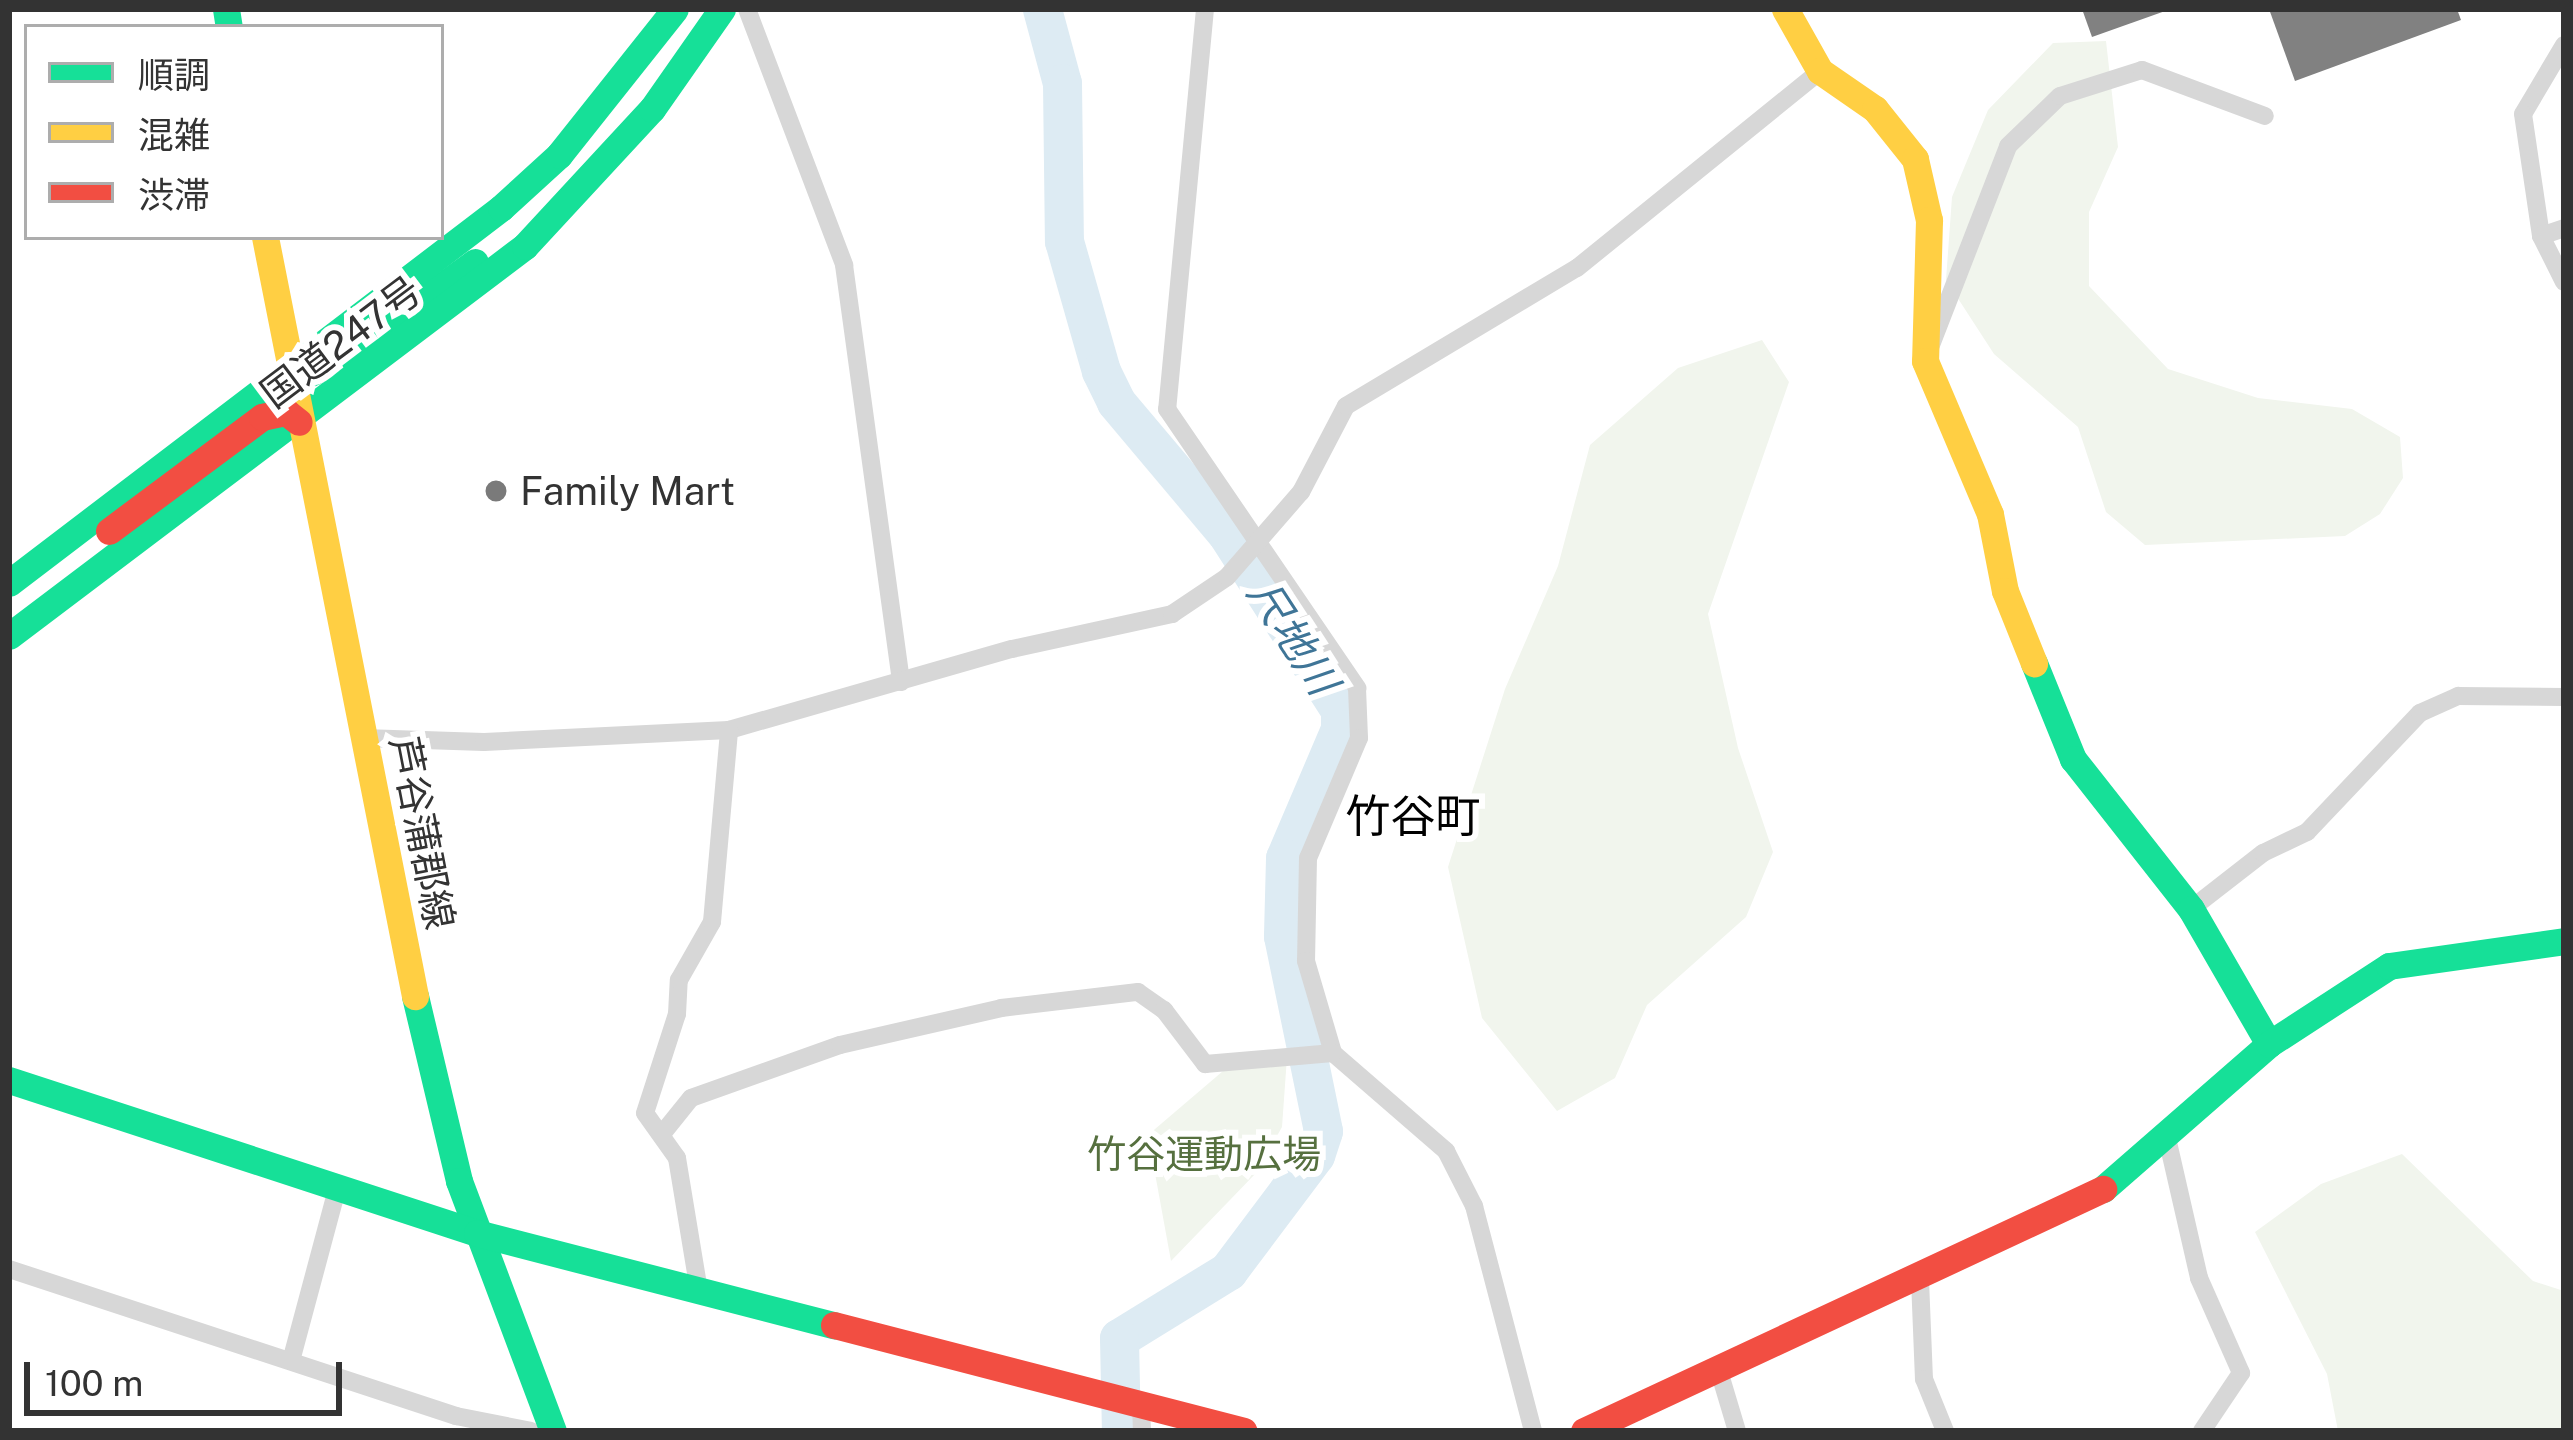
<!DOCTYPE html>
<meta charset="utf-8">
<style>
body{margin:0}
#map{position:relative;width:2573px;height:1440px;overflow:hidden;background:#fff;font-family:"Public Sans","Noto Sans JP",sans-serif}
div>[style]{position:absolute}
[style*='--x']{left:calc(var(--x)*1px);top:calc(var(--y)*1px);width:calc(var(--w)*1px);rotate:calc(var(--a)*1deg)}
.green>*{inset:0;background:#f1f5ed}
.river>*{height:39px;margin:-19.5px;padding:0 19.5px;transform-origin:19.5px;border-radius:19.5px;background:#ddebf3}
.building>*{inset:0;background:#818181}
.street>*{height:18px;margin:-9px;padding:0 9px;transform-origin:9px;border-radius:9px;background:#d7d7d7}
.fast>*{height:27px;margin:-13.5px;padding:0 13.5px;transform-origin:13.5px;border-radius:13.5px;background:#16e098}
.slow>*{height:27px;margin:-13.5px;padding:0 13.5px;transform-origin:13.5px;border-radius:13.5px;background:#ffcf43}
.jam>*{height:27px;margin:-13.5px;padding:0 13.5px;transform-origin:13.5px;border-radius:13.5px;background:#f24e42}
.dots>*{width:33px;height:33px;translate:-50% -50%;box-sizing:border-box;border:6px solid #fff;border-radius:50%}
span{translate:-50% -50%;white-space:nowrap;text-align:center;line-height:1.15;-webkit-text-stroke:12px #fff;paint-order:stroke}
.street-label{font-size:39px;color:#333}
.poi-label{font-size:39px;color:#333}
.left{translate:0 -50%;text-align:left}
.park-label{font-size:39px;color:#56703f}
.water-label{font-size:42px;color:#3f7597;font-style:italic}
.quarter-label{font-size:45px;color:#000}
.frame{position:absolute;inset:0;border:12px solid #333;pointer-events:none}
.legend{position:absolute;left:24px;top:24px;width:420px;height:216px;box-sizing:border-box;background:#fff;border:3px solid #adadad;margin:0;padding:15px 21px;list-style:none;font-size:36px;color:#333}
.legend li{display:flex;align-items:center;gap:24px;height:60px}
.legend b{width:60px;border:3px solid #adadad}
.scale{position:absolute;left:24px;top:1362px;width:318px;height:54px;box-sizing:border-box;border:6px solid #333;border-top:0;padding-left:15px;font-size:36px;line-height:42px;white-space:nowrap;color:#333;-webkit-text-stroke:9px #fff;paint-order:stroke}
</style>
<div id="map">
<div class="green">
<i style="clip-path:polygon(2106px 41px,2118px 147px,2089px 212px,2089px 286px,2168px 369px,2258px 398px,2352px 409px,2400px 437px,2403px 478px,2380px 514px,2345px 536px,2145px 545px,2106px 512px,2078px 427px,1994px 354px,1946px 280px,1952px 197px,1988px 110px,2053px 43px)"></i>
<i style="clip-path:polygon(1762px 340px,1789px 382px,1708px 614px,1738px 748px,1773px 852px,1746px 917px,1647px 1005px,1615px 1078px,1557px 1111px,1482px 1018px,1448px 867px,1505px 689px,1558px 566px,1590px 445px,1678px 368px)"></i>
<i style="clip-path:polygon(1287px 1057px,1282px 1127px,1257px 1172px,1171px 1261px,1148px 1135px,1223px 1071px)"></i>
<i style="clip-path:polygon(2402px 1154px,2533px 1281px,2564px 1291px,2564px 1431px,2338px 1431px,2327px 1374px,2255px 1232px,2321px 1184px)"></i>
</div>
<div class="river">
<i style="--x:1042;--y:9;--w:77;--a:74.9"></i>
<i style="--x:1062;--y:83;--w:158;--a:89.3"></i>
<i style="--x:1064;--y:241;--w:135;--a:74.1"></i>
<i style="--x:1101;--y:371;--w:34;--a:64"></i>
<i style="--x:1116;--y:402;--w:172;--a:49.9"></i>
<i style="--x:1227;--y:534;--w:209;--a:57.3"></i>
<i style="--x:1340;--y:710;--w:19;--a:90"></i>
<i style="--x:1340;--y:729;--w:140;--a:113.1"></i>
<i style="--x:1285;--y:858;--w:78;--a:91.5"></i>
<i style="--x:1283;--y:936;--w:199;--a:78.4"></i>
<i style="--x:1323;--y:1131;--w:25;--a:108"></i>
<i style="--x:1315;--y:1155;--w:145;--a:126.9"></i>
<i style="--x:1228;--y:1271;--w:128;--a:148.4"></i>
<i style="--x:1119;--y:1338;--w:93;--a:88.8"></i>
</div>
<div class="building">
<i style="clip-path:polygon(2082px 9px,2168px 9px,2168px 10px,2092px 37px)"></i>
<i style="clip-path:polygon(2269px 9px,2457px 9px,2461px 20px,2295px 81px)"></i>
</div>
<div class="street">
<i style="--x:747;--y:9;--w:274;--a:69.2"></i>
<i style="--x:844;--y:265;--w:421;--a:82.2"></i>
<i style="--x:1205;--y:9;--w:402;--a:95.4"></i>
<i style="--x:1167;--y:409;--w:338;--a:55.7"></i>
<i style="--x:1357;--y:688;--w:50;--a:87.7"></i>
<i style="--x:1359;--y:738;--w:130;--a:113"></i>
<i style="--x:1308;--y:858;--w:103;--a:91.1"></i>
<i style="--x:1306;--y:961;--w:96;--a:73.6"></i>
<i style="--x:1333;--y:1053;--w:150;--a:40.9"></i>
<i style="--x:1446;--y:1151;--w:62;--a:63"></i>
<i style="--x:1474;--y:1206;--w:233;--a:75.3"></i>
<i style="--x:2564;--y:45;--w:80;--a:120.7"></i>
<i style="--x:2523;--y:114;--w:123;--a:81.6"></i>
<i style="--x:2541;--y:236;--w:51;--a:63.4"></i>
<i style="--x:2541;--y:236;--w:24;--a:-19"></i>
<i style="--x:1931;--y:345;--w:213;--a:-68.8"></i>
<i style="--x:2008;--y:146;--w:72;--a:-43.9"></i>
<i style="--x:2060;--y:96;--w:86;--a:-17.6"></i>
<i style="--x:2142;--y:70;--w:131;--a:20.5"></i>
<i style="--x:363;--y:738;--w:121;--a:1.9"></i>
<i style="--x:484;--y:742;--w:245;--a:-2.8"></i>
<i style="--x:729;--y:730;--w:294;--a:-16"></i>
<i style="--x:1012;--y:649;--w:164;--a:-12.3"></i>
<i style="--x:1172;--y:614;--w:66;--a:-33.9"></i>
<i style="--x:1227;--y:577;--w:113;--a:-49"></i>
<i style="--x:1301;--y:492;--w:97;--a:-62.4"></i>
<i style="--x:1346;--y:406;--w:269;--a:-30.9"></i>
<i style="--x:1577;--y:268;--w:313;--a:-39"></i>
<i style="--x:2191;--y:909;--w:91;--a:-37.9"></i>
<i style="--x:2263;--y:853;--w:49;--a:-25.5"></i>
<i style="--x:2307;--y:832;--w:164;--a:-46.5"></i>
<i style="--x:2420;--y:713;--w:42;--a:-24.1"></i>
<i style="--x:2458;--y:696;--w:106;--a:0.5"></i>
<i style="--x:662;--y:1134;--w:46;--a:-51.1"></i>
<i style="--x:691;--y:1098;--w:158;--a:-19.6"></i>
<i style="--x:840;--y:1045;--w:165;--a:-12.9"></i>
<i style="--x:1001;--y:1008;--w:138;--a:-6.7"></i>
<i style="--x:1138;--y:992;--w:32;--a:35"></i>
<i style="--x:1164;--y:1010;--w:68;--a:52.8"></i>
<i style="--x:1205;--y:1064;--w:128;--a:-4.9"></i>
<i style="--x:2167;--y:1138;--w:144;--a:77.1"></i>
<i style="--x:2199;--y:1278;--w:104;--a:66.1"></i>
<i style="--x:2241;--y:1373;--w:70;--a:123.9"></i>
<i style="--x:9;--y:1269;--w:471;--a:18.2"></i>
<i style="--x:456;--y:1416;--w:76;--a:11.3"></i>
<i style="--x:1920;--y:1280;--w:99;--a:87.7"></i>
<i style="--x:1924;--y:1379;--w:56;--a:68"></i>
<i style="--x:699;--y:1291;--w:135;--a:-99.4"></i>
<i style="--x:677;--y:1158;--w:55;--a:-125.4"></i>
<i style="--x:645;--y:1113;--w:104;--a:-72.1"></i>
<i style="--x:677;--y:1014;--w:34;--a:-87"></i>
<i style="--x:679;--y:980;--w:67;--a:-60.4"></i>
<i style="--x:712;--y:922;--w:193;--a:-84.9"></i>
<i style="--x:291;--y:1361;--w:181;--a:-75"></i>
<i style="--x:1719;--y:1371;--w:63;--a:73.3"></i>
<i style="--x:1141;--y:1404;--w:27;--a:88"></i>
</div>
<div class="fast">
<i style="--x:226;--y:9;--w:18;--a:81"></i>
<i style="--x:294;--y:370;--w:12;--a:31"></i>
<i style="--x:304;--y:376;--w:42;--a:-25.3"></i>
<i style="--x:342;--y:358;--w:164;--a:-35.8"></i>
<i style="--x:9;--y:583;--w:619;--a:-37.31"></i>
<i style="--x:501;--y:208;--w:79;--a:-42.4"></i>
<i style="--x:559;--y:155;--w:186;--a:-51.5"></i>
<i style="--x:9;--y:636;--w:647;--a:-37.08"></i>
<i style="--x:525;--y:246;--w:187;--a:-47.2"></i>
<i style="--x:652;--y:109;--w:122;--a:-55"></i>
<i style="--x:2034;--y:663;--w:104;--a:67.9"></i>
<i style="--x:2073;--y:759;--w:191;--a:51.8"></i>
<i style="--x:2191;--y:909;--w:156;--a:60"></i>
<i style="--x:415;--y:996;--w:190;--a:76.6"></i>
<i style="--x:459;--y:1181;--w:267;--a:69.4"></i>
<i style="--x:9;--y:1080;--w:492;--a:18.1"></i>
<i style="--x:477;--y:1233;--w:369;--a:14.5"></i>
<i style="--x:2103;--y:1189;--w:220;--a:-41.1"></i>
<i style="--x:2269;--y:1044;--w:143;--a:-33"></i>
<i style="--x:2389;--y:966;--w:177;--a:-8.1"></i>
</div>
<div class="slow">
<i style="--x:1785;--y:9;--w:71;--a:60.6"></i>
<i style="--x:1820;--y:71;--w:67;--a:34.6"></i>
<i style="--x:1875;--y:109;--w:64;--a:51.3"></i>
<i style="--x:1915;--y:159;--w:63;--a:77.1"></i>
<i style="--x:1929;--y:220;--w:141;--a:91.6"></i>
<i style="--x:1925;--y:361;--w:166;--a:67"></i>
<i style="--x:1990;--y:514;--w:78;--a:79"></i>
<i style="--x:2005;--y:591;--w:78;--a:68.1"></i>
<i style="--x:265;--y:237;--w:774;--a:78.82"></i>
</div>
<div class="jam">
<i style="--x:109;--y:531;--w:191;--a:-36.7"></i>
<i style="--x:262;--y:417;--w:25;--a:-12"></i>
<i style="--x:286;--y:412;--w:16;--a:38"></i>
<i style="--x:834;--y:1325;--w:423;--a:14.5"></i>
<i style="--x:1584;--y:1431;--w:573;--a:-25"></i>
</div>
<div class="dots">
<i style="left:496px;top:491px;background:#7a7a7a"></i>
</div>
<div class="street-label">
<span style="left:341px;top:342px;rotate:-37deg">国道247号</span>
<span style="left:422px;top:833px;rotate:79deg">芦谷蒲郡線</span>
</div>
<div class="poi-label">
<span class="left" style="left:520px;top:491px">Family Mart</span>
</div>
<div class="park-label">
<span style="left:1204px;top:1154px">竹谷運動広場</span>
</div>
<div class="water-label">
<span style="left:1293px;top:637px;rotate:57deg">尺地川</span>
</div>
<div class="quarter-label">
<span style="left:1413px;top:816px">竹谷町</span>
</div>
<div class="frame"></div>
<ul class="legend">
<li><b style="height:15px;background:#16e098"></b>順調</li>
<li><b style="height:15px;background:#ffcf43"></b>混雑</li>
<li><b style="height:15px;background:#f24e42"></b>渋滞</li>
</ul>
<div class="scale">100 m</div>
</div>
